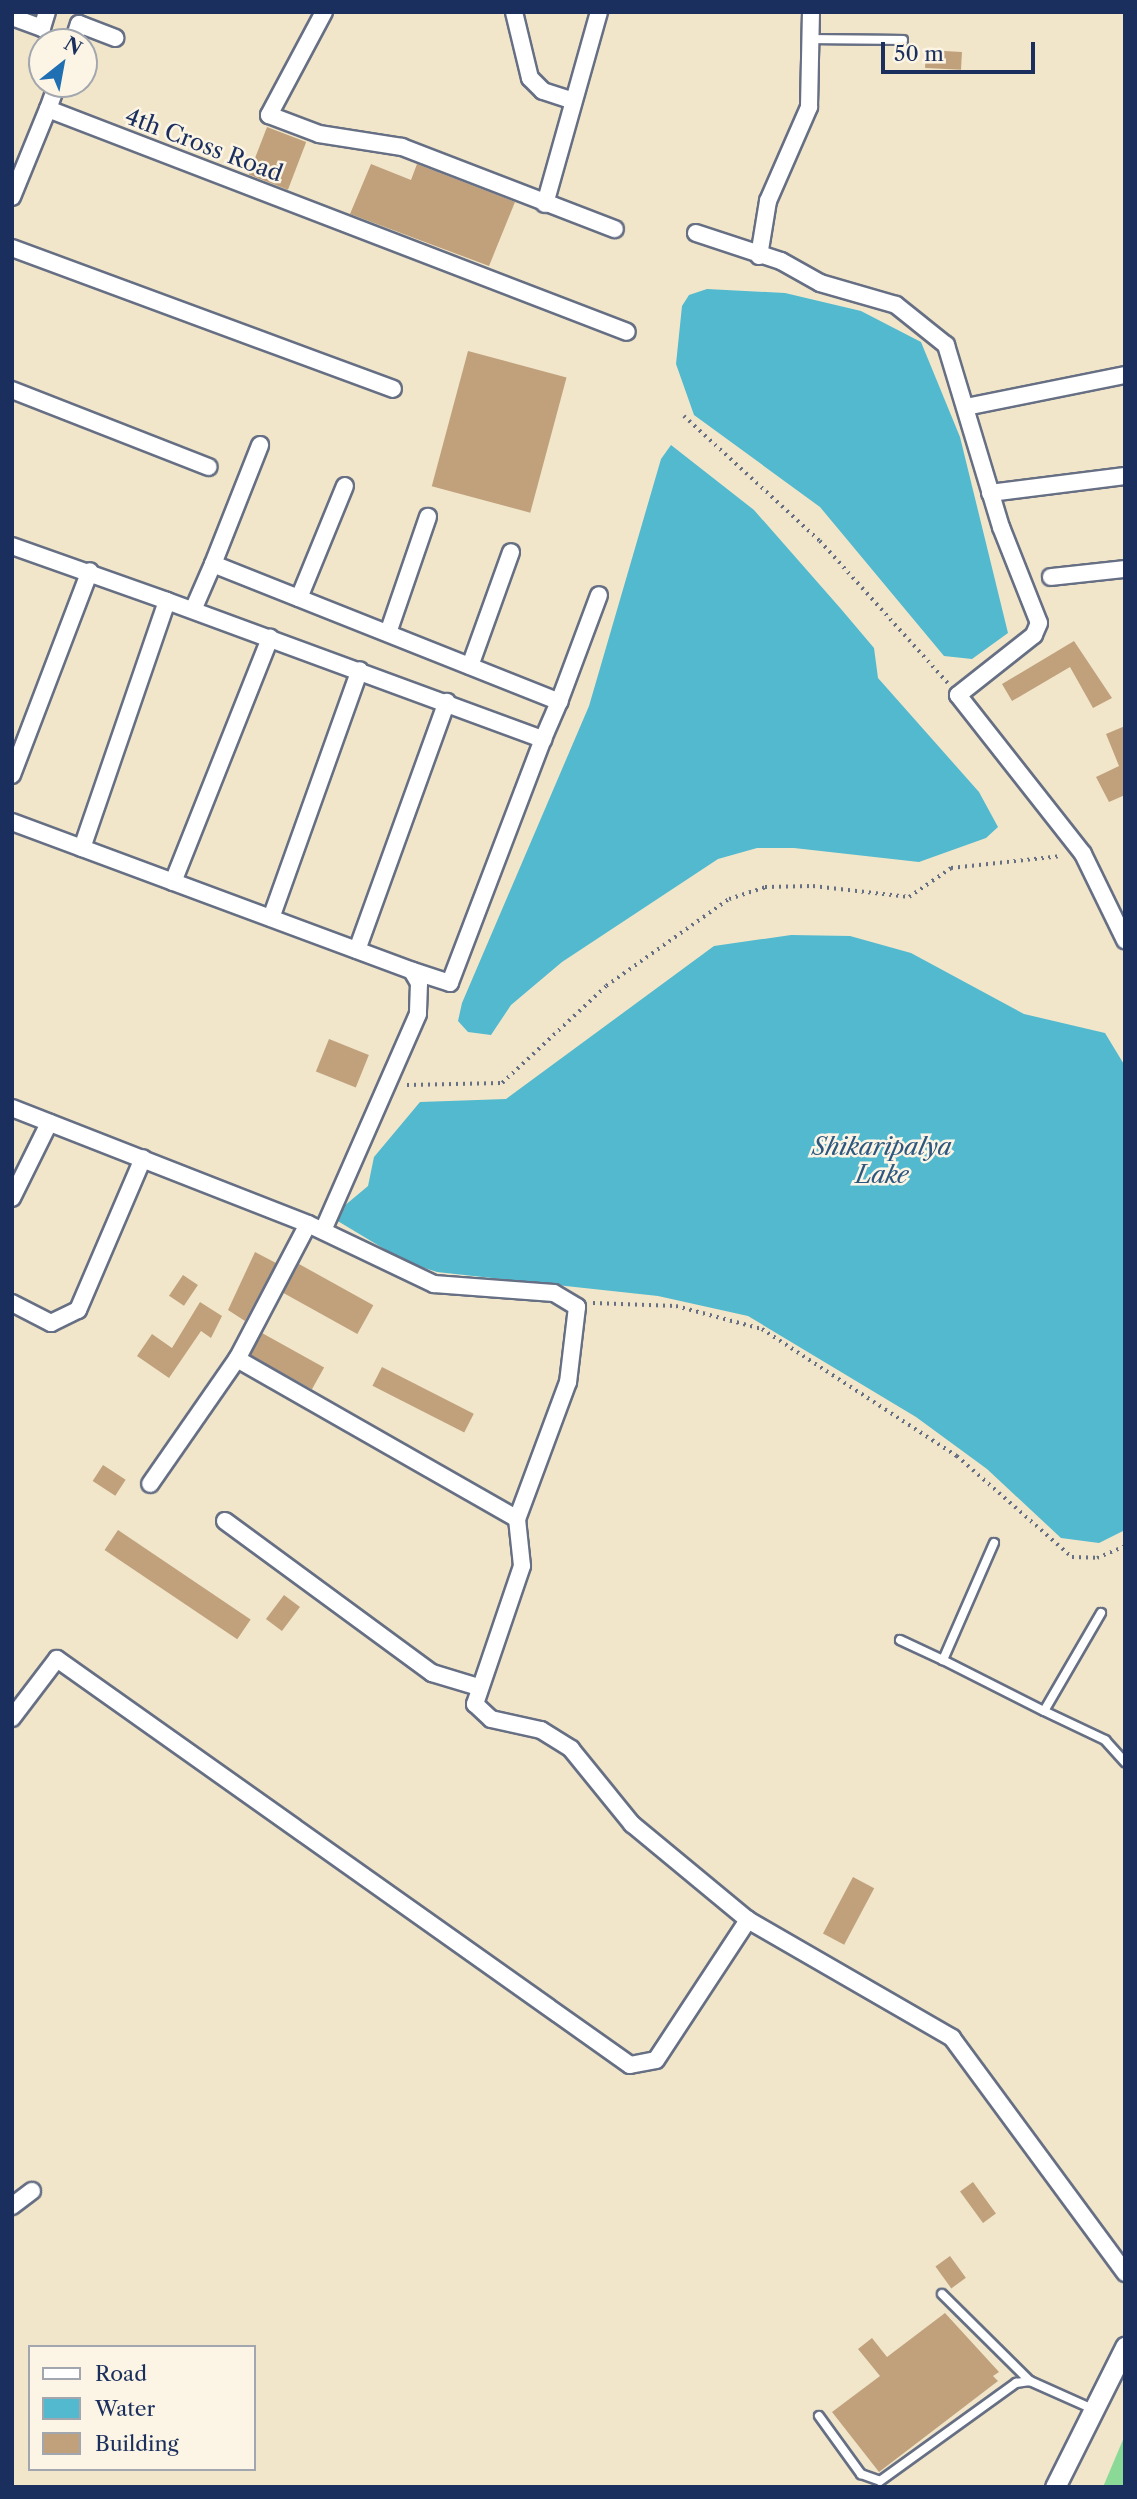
<!DOCTYPE html>
<style>
body{margin:0}
#map{position:relative;width:1137px;height:2499px;overflow:hidden;background:#f1e6ca;font-family:"Libre Caslon Text",serif}
div>[style]{position:absolute}
[style*='--x']{left:calc(var(--x)*1px);top:calc(var(--y)*1px);width:calc(var(--w)*1px);rotate:calc(var(--a)*1deg)}
.green>*{inset:0;background:#8bd997}
.water>*{inset:0;background:#52b9cf}
.building>*{inset:0;background:#c0a17c;transform-origin:0 0}
.path>*{height:3.5px;margin-top:-1.75px;transform-origin:0;background:repeating-linear-gradient(90deg,#666f84 0 2px,transparent 0 7px)}
.roads{filter:drop-shadow(2px 0 #666f84) drop-shadow(-2px 0 #666f84) drop-shadow(0 2px #666f84) drop-shadow(0 -2px #666f84)}
.service>*{height:8px;margin:-4px;padding:0 4px;transform-origin:4px;border-radius:4px;background:#fff}
.minor>*{height:16px;margin:-8px;padding:0 8px;transform-origin:8px;border-radius:8px;background:#fff}
.tertiary>*{height:19px;margin:-9.5px;padding:0 9.5px;transform-origin:9.5px;border-radius:9.5px;background:#fff}
span{translate:-50% -50%;white-space:nowrap;text-align:center;line-height:1.15;-webkit-text-stroke:5px #fcf5e5;paint-order:stroke}
.street-label{font-size:23px;color:#1b2f5e}
.water-label{font-size:24px;color:#2c5880;font-style:italic}
.frame{position:absolute;inset:0;border:14px solid #1b2f5e;pointer-events:none}
.legend{position:absolute;left:28px;top:2345px;width:228px;height:126px;box-sizing:border-box;background:#fcf5e5;border:2px solid #a2a6af;margin:0;padding:9px 12px;list-style:none;font-size:21px;color:#1b2f5e}
.legend li{display:flex;align-items:center;gap:14px;height:35px}
.legend b{width:35px;border:2px solid #a2a6af}
.north{position:absolute;left:28px;top:28px;width:70px;height:70px;box-sizing:border-box;background:#fcf5e5;border:2px solid #a2a6af;border-radius:50%;rotate:31deg;font-size:19px;font-weight:700;line-height:28px;text-align:center;color:#1b2f5e}
.north::after{content:'';display:block;margin:auto;width:24px;height:32px;background:#1f6fb2;clip-path:polygon(50% 0,100% 100%,50% 72%,0 100%)}
.scale{position:absolute;left:881px;top:42px;width:154px;height:32px;box-sizing:border-box;border:4px solid #1b2f5e;border-top:0;padding-left:9px;font-size:21px;line-height:24px;white-space:nowrap;color:#1b2f5e;-webkit-text-stroke:5px #fcf5e5;paint-order:stroke}
</style>
<div id="map">
<div class="green">
<i style="clip-path:polygon(1125px 2435px,1125px 2487px,1103px 2487px)"></i>
</div>
<div class="water">
<i style="clip-path:polygon(707px 289px,785px 293px,861px 311px,921px 342px,960px 437px,1008px 633px,972px 659px,944px 656px,820px 507px,694px 415px,676px 364px,682px 306px,689px 295px)"></i>
<i style="clip-path:polygon(671px 445px,754px 510px,841px 609px,874px 648px,878px 678px,979px 792px,998px 827px,986px 838px,919px 862px,794px 848px,757px 848px,718px 859px,562px 962px,511px 1005px,491px 1035px,468px 1032px,458px 1021px,462px 1003px,589px 706px,661px 459px)"></i>
<i style="clip-path:polygon(791px 935px,850px 936px,911px 953px,1024px 1014px,1105px 1033px,1125px 1066px,1125px 1530px,1099px 1543px,1061px 1538px,987px 1469px,916px 1417px,748px 1316px,658px 1296px,437px 1272px,406px 1262px,331px 1217px,368px 1186px,374px 1157px,420px 1102px,506px 1099px,714px 946px)"></i>
</div>
<div class="building">
<i style="left:926px;top:50px;width:36px;height:18px;rotate:3deg"></i>
<i style="left:267px;top:127px;width:42px;height:51px;rotate:21deg"></i>
<i style="clip-path:polygon(371px 164px,411px 180px,417px 164px,515px 202px,489px 266px,350px 214px)"></i>
<i style="left:468px;top:351px;width:102px;height:140px;rotate:15deg"></i>
<i style="clip-path:polygon(1074px 641px,1112px 698px,1093px 708px,1070px 667px,1012px 701px,1002px 684px)"></i>
<i style="clip-path:polygon(1125px 726px,1125px 795px,1109px 802px,1096px 777px,1119px 766px,1106px 734px)"></i>
<i style="left:329px;top:1039px;width:43px;height:35px;rotate:22deg"></i>
<i style="clip-path:polygon(255px 1252px,276px 1263px,245px 1321px,228px 1310px)"></i>
<i style="left:299px;top:1264px;width:85px;height:33px;rotate:29deg"></i>
<i style="left:183px;top:1275px;width:18px;height:25px;rotate:34deg"></i>
<i style="clip-path:polygon(200px 1302px,222px 1316px,211px 1338px,201px 1331px,169px 1378px,137px 1356px,152px 1334px,172px 1348px)"></i>
<i style="left:262px;top:1333px;width:71px;height:25px;rotate:29deg"></i>
<i style="left:382px;top:1367px;width:103px;height:21px;rotate:27deg"></i>
<i style="left:103px;top:1465px;width:27px;height:19px;rotate:33deg"></i>
<i style="left:118px;top:1530px;width:160px;height:24px;rotate:34deg"></i>
<i style="left:284px;top:1595px;width:20px;height:30px;rotate:37deg"></i>
<i style="left:853px;top:1877px;width:24px;height:64px;rotate:28deg"></i>
<i style="left:973px;top:2182px;width:39px;height:16px;rotate:54deg"></i>
<i style="left:950px;top:2256px;width:27px;height:18px;rotate:54deg"></i>
<i style="clip-path:polygon(945px 2313px,999px 2372px,993px 2376px,998px 2381px,879px 2472px,832px 2412px,880px 2376px,858px 2349px,872px 2338px,887px 2357px)"></i>
</div>
<div class="path">
<i style="--x:684;--y:416;--w:185;--a:42.6"></i>
<i style="--x:820;--y:541;--w:191;--a:48"></i>
<i style="--x:407;--y:1085;--w:95;--a:-1.2"></i>
<i style="--x:502;--y:1083;--w:142;--a:-43"></i>
<i style="--x:606;--y:986;--w:151;--a:-35.3"></i>
<i style="--x:729;--y:899;--w:38;--a:-18"></i>
<i style="--x:765;--y:887;--w:48;--a:-1.2"></i>
<i style="--x:813;--y:886;--w:97;--a:6.5"></i>
<i style="--x:909;--y:897;--w:51;--a:-34.6"></i>
<i style="--x:951;--y:868;--w:111;--a:-6.2"></i>
<i style="--x:593;--y:1303;--w:83;--a:2.1"></i>
<i style="--x:676;--y:1306;--w:89;--a:15"></i>
<i style="--x:762;--y:1329;--w:233;--a:33.1"></i>
<i style="--x:957;--y:1456;--w:153;--a:41.3"></i>
<i style="--x:1072;--y:1557;--w:25;--a:2"></i>
<i style="--x:1097;--y:1558;--w:30;--a:-23"></i>
</div>
<div class="roads">
<div class="service">
<i style="--x:810;--y:39;--w:93;--a:0.6"></i>
<i style="--x:994;--y:1543;--w:128;--a:113.6"></i>
<i style="--x:943;--y:1660;--w:113;--a:26.8"></i>
<i style="--x:1101;--y:1613;--w:113;--a:120.2"></i>
<i style="--x:1044;--y:1711;--w:68;--a:25.4"></i>
<i style="--x:1105;--y:1740;--w:30;--a:48"></i>
<i style="--x:900;--y:1640;--w:47;--a:24.9"></i>
<i style="--x:942;--y:2294;--w:124;--a:44.7"></i>
<i style="--x:819;--y:2416;--w:72;--a:54.1"></i>
<i style="--x:861;--y:2474;--w:20;--a:20"></i>
<i style="--x:880;--y:2481;--w:168;--a:-35.8"></i>
<i style="--x:1016;--y:2383;--w:14;--a:-8"></i>
<i style="--x:1030;--y:2381;--w:69;--a:24"></i>
</div>
<div class="minor">
<i style="--x:324;--y:12;--w:117;--a:118.1"></i>
<i style="--x:269;--y:115;--w:53;--a:20.8"></i>
<i style="--x:319;--y:134;--w:84;--a:8.9"></i>
<i style="--x:402;--y:147;--w:228;--a:21.1"></i>
<i style="--x:514;--y:12;--w:68;--a:76.4"></i>
<i style="--x:530;--y:78;--w:18;--a:45"></i>
<i style="--x:543;--y:91;--w:32;--a:18"></i>
<i style="--x:12;--y:17;--w:32;--a:20"></i>
<i style="--x:42;--y:28;--w:17;--a:-73"></i>
<i style="--x:73;--y:42;--w:19;--a:-72"></i>
<i style="--x:79;--y:24;--w:39;--a:21"></i>
<i style="--x:48;--y:109;--w:27;--a:-70"></i>
<i style="--x:12;--y:197;--w:95;--a:-67.8"></i>
<i style="--x:48;--y:109;--w:620;--a:21.06"></i>
<i style="--x:545;--y:204;--w:199;--a:-74.3"></i>
<i style="--x:696;--y:233;--w:89;--a:18.2"></i>
<i style="--x:781;--y:261;--w:45;--a:29.4"></i>
<i style="--x:820;--y:283;--w:79;--a:16.1"></i>
<i style="--x:896;--y:305;--w:64;--a:38.7"></i>
<i style="--x:946;--y:345;--w:190;--a:73.2"></i>
<i style="--x:1001;--y:527;--w:103;--a:68.4"></i>
<i style="--x:1039;--y:623;--w:13;--a:113"></i>
<i style="--x:1034;--y:635;--w:97;--a:141.7"></i>
<i style="--x:958;--y:695;--w:202;--a:51.8"></i>
<i style="--x:1083;--y:854;--w:96;--a:64"></i>
<i style="--x:12;--y:248;--w:406;--a:20.3"></i>
<i style="--x:759;--y:256;--w:56;--a:-80.7"></i>
<i style="--x:768;--y:201;--w:103;--a:-66.4"></i>
<i style="--x:809;--y:107;--w:95;--a:-88.8"></i>
<i style="--x:12;--y:390;--w:211;--a:21.4"></i>
<i style="--x:966;--y:407;--w:162;--a:-11.4"></i>
<i style="--x:990;--y:493;--w:136;--a:-7.2"></i>
<i style="--x:12;--y:546;--w:164;--a:19.5"></i>
<i style="--x:213;--y:564;--w:128;--a:-68.4"></i>
<i style="--x:1051;--y:577;--w:74;--a:-6.2"></i>
<i style="--x:299;--y:598;--w:121;--a:-67.7"></i>
<i style="--x:193;--y:610;--w:50;--a:-66.5"></i>
<i style="--x:213;--y:564;--w:373;--a:21.7"></i>
<i style="--x:559;--y:702;--w:114;--a:-69.5"></i>
<i style="--x:388;--y:633;--w:123;--a:-71"></i>
<i style="--x:470;--y:666;--w:121;--a:-70.2"></i>
<i style="--x:543;--y:739;--w:40;--a:-66.6"></i>
<i style="--x:12;--y:775;--w:218;--a:-69.1"></i>
<i style="--x:12;--y:822;--w:427;--a:20.4"></i>
<i style="--x:412;--y:971;--w:14;--a:60"></i>
<i style="--x:419;--y:983;--w:31;--a:92"></i>
<i style="--x:418;--y:1014;--w:236;--a:113.7"></i>
<i style="--x:82;--y:848;--w:261;--a:-71"></i>
<i style="--x:167;--y:601;--w:401;--a:20.2"></i>
<i style="--x:543;--y:739;--w:261;--a:110.9"></i>
<i style="--x:450;--y:983;--w:40;--a:-162"></i>
<i style="--x:173;--y:882;--w:263;--a:-68.3"></i>
<i style="--x:271;--y:918;--w:263;--a:-70.3"></i>
<i style="--x:357;--y:950;--w:264;--a:-70.1"></i>
<i style="--x:12;--y:1108;--w:318;--a:21.4"></i>
<i style="--x:308;--y:1224;--w:153;--a:117.7"></i>
<i style="--x:237;--y:1359;--w:152;--a:124.8"></i>
<i style="--x:12;--y:1198;--w:84;--a:-63.7"></i>
<i style="--x:308;--y:1224;--w:140;--a:25.5"></i>
<i style="--x:434;--y:1284;--w:120;--a:4.3"></i>
<i style="--x:554;--y:1293;--w:27;--a:31"></i>
<i style="--x:577;--y:1307;--w:76;--a:96.8"></i>
<i style="--x:568;--y:1382;--w:146;--a:110.4"></i>
<i style="--x:517;--y:1519;--w:47;--a:83.9"></i>
<i style="--x:522;--y:1566;--w:146;--a:108.8"></i>
<i style="--x:475;--y:1704;--w:22;--a:43"></i>
<i style="--x:491;--y:1719;--w:51;--a:12.4"></i>
<i style="--x:541;--y:1730;--w:36;--a:32"></i>
<i style="--x:571;--y:1749;--w:97;--a:50.9"></i>
<i style="--x:632;--y:1824;--w:151;--a:39.6"></i>
<i style="--x:12;--y:1303;--w:44;--a:27.1"></i>
<i style="--x:51;--y:1323;--w:30;--a:-26"></i>
<i style="--x:78;--y:1310;--w:165;--a:-66.8"></i>
<i style="--x:237;--y:1359;--w:322;--a:29.7"></i>
<i style="--x:225;--y:1521;--w:257;--a:36.3"></i>
<i style="--x:432;--y:1673;--w:48;--a:16.9"></i>
<i style="--x:12;--y:1718;--w:74;--a:-52.7"></i>
<i style="--x:57;--y:1659;--w:702;--a:35.32"></i>
<i style="--x:630;--y:2065;--w:26;--a:-11"></i>
<i style="--x:656;--y:2060;--w:168;--a:-56.7"></i>
<i style="--x:748;--y:1920;--w:236;--a:30"></i>
<i style="--x:952;--y:2038;--w:292;--a:53.6"></i>
<i style="--x:12;--y:2206;--w:25;--a:-37"></i>
</div>
<div class="tertiary">
<i style="--x:1055;--y:2487;--w:157;--a:-63.4"></i>
</div>
</div>
<div class="street-label">
<span style="left:204px;top:145px;rotate:21deg">4th Cross Road</span>
</div>
<div class="water-label">
<span style="left:882px;top:1161px">Shikaripalya<br>Lake</span>
</div>
<div class="frame"></div>
<ul class="legend">
<li><b style="height:9px;background:#fff"></b>Road</li>
<li><b style="height:19px;background:#52b9cf"></b>Water</li>
<li><b style="height:19px;background:#c0a17c"></b>Building</li>
</ul>
<div class="north">N</div>
<div class="scale">50 m</div>
</div>
